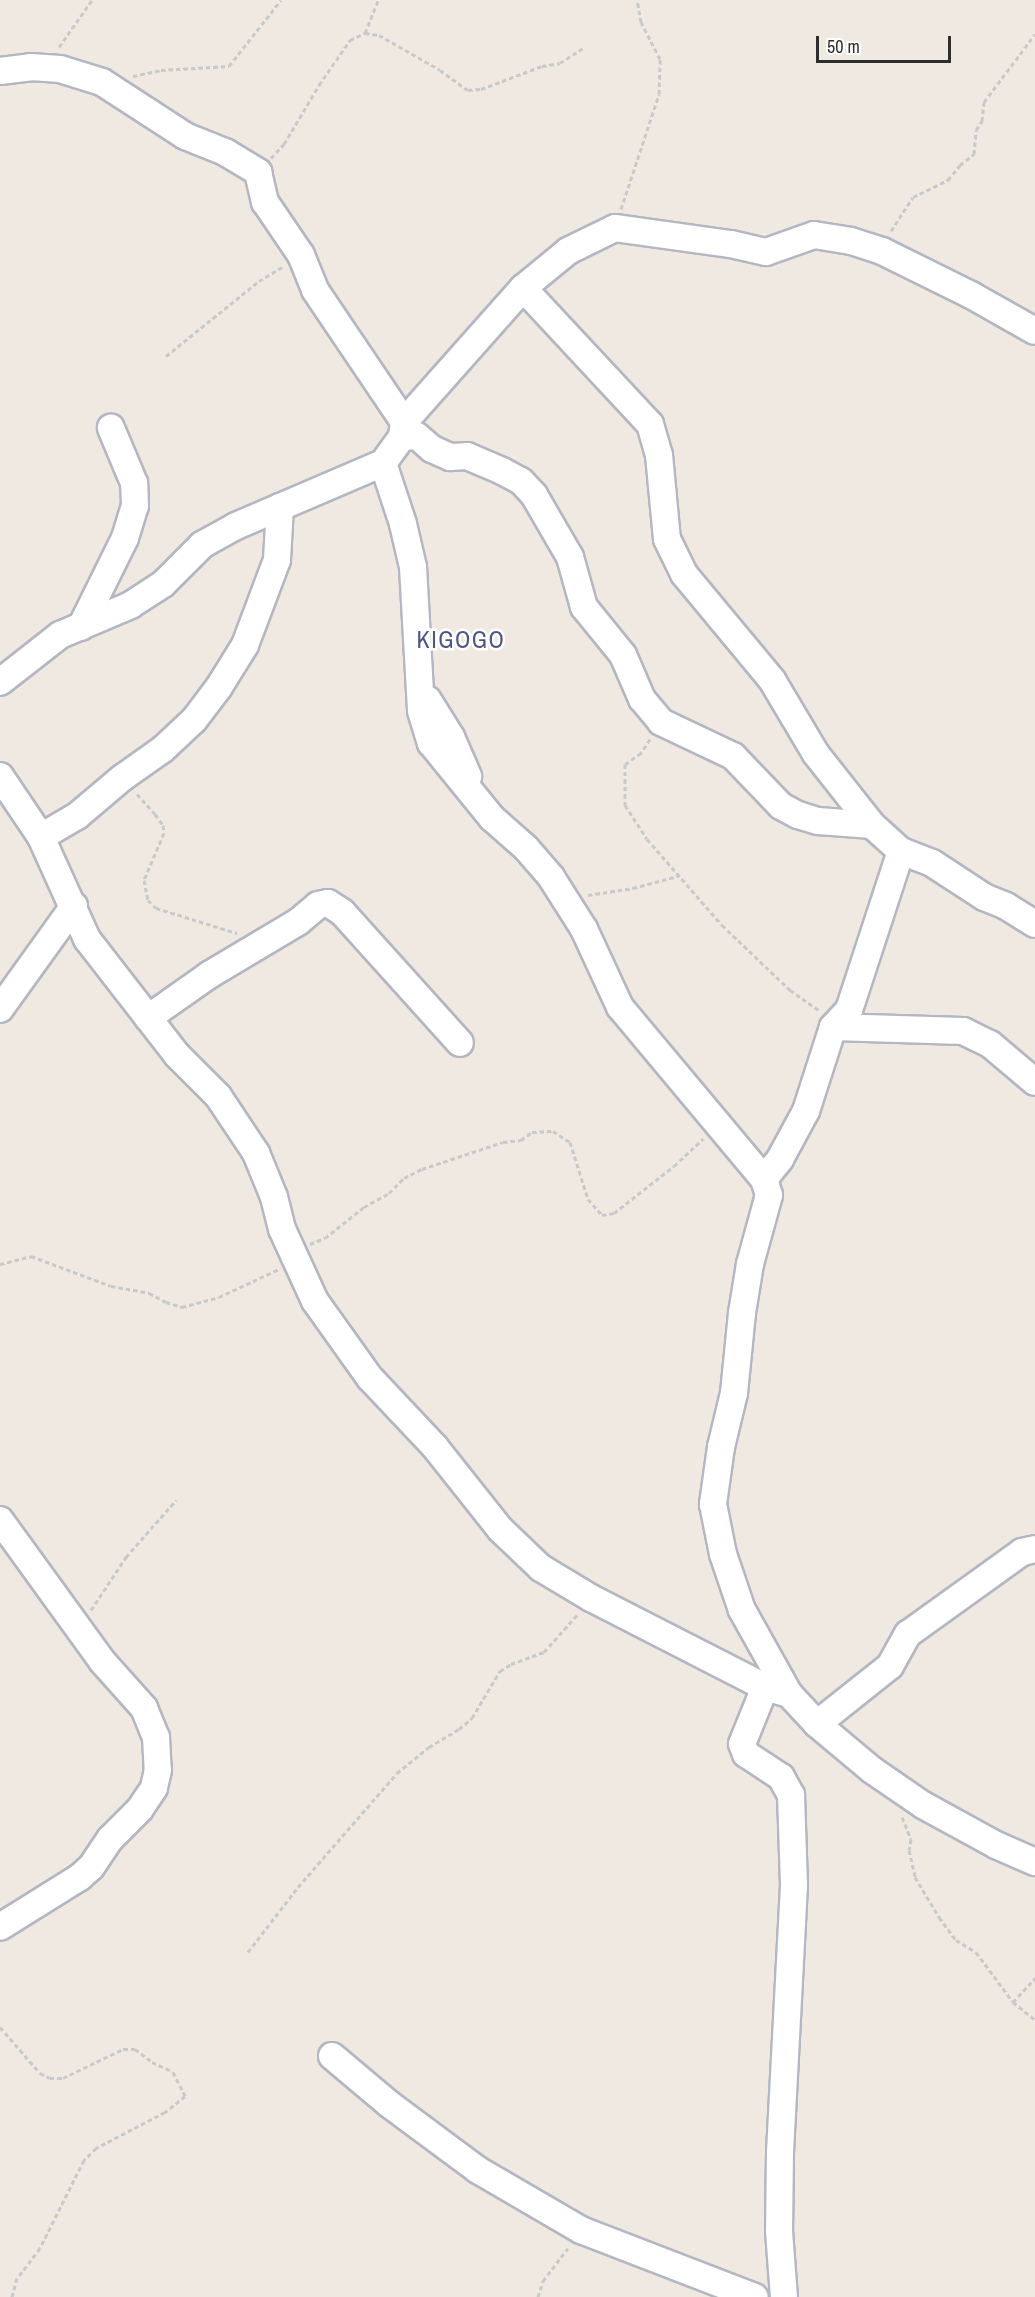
<!DOCTYPE html>
<style>
body{margin:0}
#map{position:relative;width:1035px;height:2297px;overflow:hidden;background:#efe9e1;font-family:"Archivo Narrow",sans-serif}
div>[style]{position:absolute}
[style*='--x']{left:calc(var(--x)*1px);top:calc(var(--y)*1px);width:calc(var(--w)*1px);rotate:calc(var(--a)*1deg)}
.path>*{height:3px;margin-top:-1.5px;transform-origin:0;background:repeating-linear-gradient(90deg,#c9c9c9 0 4.5px,transparent 0 7.5px)}
.roads{filter:drop-shadow(2px 0 #b4b7c1) drop-shadow(-2px 0 #b4b7c1) drop-shadow(0 2px #b4b7c1) drop-shadow(0 -2px #b4b7c1)}
.minor>*{height:26px;margin:-13px;padding:0 13px;transform-origin:13px;border-radius:13px;background:#fff}
span{translate:-50% -50%;white-space:nowrap;text-align:center;line-height:1.15;-webkit-text-stroke:5px #fff;paint-order:stroke}
.quarter-label{font-size:24px;color:#4d5680;letter-spacing:1.5px}
.scale{position:absolute;left:816px;top:36px;width:135px;height:27px;box-sizing:border-box;border:3px solid #2e2e2e;border-top:0;padding-left:8px;font-size:18px;line-height:21px;white-space:nowrap;color:#2e2e2e;-webkit-text-stroke:4px #fff;paint-order:stroke}
</style>
<div id="map">
<div class="path">
<i style="--x:365;--y:33;--w:35;--a:-68"></i>
<i style="--x:59;--y:47;--w:57;--a:-54.9"></i>
<i style="--x:133;--y:76;--w:29;--a:-12"></i>
<i style="--x:161;--y:70;--w:68;--a:-3.4"></i>
<i style="--x:229;--y:66;--w:84;--a:-51.8"></i>
<i style="--x:271;--y:158;--w:19;--a:-47"></i>
<i style="--x:284;--y:144;--w:69;--a:-59.3"></i>
<i style="--x:319;--y:85;--w:55;--a:-55.4"></i>
<i style="--x:350;--y:40;--w:17;--a:-25"></i>
<i style="--x:365;--y:33;--w:14;--a:8"></i>
<i style="--x:379;--y:35;--w:70;--a:29.8"></i>
<i style="--x:440;--y:70;--w:34;--a:36"></i>
<i style="--x:468;--y:90;--w:13;--a:-4"></i>
<i style="--x:481;--y:89;--w:65;--a:-20.7"></i>
<i style="--x:542;--y:66;--w:18;--a:-9"></i>
<i style="--x:560;--y:63;--w:27;--a:-33"></i>
<i style="--x:621;--y:209;--w:121;--a:-71.7"></i>
<i style="--x:659;--y:94;--w:35;--a:-88"></i>
<i style="--x:660;--y:59;--w:42;--a:-117.2"></i>
<i style="--x:641;--y:22;--w:22;--a:-100"></i>
<i style="--x:891;--y:231;--w:40;--a:-57.1"></i>
<i style="--x:913;--y:197;--w:39;--a:-26"></i>
<i style="--x:948;--y:180;--w:19;--a:-51"></i>
<i style="--x:960;--y:165;--w:18;--a:-38"></i>
<i style="--x:974;--y:154;--w:24;--a:-85"></i>
<i style="--x:976;--y:130;--w:11;--a:-56"></i>
<i style="--x:982;--y:121;--w:19;--a:-84"></i>
<i style="--x:984;--y:102;--w:85;--a:-53.1"></i>
<i style="--x:166;--y:356;--w:119;--a:-38.9"></i>
<i style="--x:259;--y:281;--w:29;--a:-31"></i>
<i style="--x:650;--y:739;--w:17;--a:123"></i>
<i style="--x:641;--y:753;--w:19;--a:145"></i>
<i style="--x:625;--y:764;--w:41;--a:90"></i>
<i style="--x:625;--y:805;--w:40;--a:57.1"></i>
<i style="--x:647;--y:839;--w:114;--a:48.9"></i>
<i style="--x:722;--y:925;--w:94;--a:43.7"></i>
<i style="--x:790;--y:990;--w:37;--a:35"></i>
<i style="--x:137;--y:794;--w:27;--a:48"></i>
<i style="--x:155;--y:814;--w:14;--a:54"></i>
<i style="--x:163;--y:825;--w:8;--a:83"></i>
<i style="--x:164;--y:833;--w:51;--a:113.1"></i>
<i style="--x:144;--y:880;--w:20;--a:79"></i>
<i style="--x:148;--y:900;--w:11;--a:45"></i>
<i style="--x:156;--y:908;--w:85;--a:17.2"></i>
<i style="--x:588;--y:895;--w:46;--a:-8.8"></i>
<i style="--x:633;--y:888;--w:47;--a:-14.9"></i>
<i style="--x:310;--y:1244;--w:16;--a:-22"></i>
<i style="--x:325;--y:1238;--w:50;--a:-38.5"></i>
<i style="--x:364;--y:1207;--w:29;--a:-29"></i>
<i style="--x:389;--y:1193;--w:21;--a:-45"></i>
<i style="--x:404;--y:1178;--w:20;--a:-27"></i>
<i style="--x:422;--y:1169;--w:85;--a:-18.4"></i>
<i style="--x:503;--y:1142;--w:18;--a:-6"></i>
<i style="--x:521;--y:1140;--w:14;--a:-36"></i>
<i style="--x:532;--y:1132;--w:21;--a:-3"></i>
<i style="--x:553;--y:1131;--w:20;--a:33"></i>
<i style="--x:570;--y:1142;--w:60;--a:72.5"></i>
<i style="--x:588;--y:1199;--w:21;--a:49"></i>
<i style="--x:602;--y:1215;--w:12;--a:-9"></i>
<i style="--x:614;--y:1213;--w:76;--a:-38.1"></i>
<i style="--x:674;--y:1166;--w:40;--a:-43"></i>
<i style="--x:0;--y:1264;--w:32;--a:-14"></i>
<i style="--x:31;--y:1256;--w:85;--a:20.6"></i>
<i style="--x:111;--y:1286;--w:39;--a:10"></i>
<i style="--x:149;--y:1293;--w:19;--a:28"></i>
<i style="--x:166;--y:1302;--w:17;--a:17"></i>
<i style="--x:182;--y:1307;--w:38;--a:-15"></i>
<i style="--x:219;--y:1297;--w:66;--a:-25"></i>
<i style="--x:91;--y:1610;--w:64;--a:-56.6"></i>
<i style="--x:126;--y:1557;--w:76;--a:-48.7"></i>
<i style="--x:902;--y:1817;--w:24;--a:68"></i>
<i style="--x:911;--y:1839;--w:11;--a:100"></i>
<i style="--x:909;--y:1850;--w:28;--a:77"></i>
<i style="--x:915;--y:1877;--w:47;--a:59"></i>
<i style="--x:939;--y:1917;--w:29;--a:54"></i>
<i style="--x:956;--y:1940;--w:23;--a:31"></i>
<i style="--x:976;--y:1952;--w:62;--a:53.5"></i>
<i style="--x:1013;--y:2002;--w:28;--a:39"></i>
<i style="--x:248;--y:1952;--w:82;--a:-52.4"></i>
<i style="--x:298;--y:1887;--w:151;--a:-49"></i>
<i style="--x:397;--y:1773;--w:41;--a:-39.1"></i>
<i style="--x:429;--y:1747;--w:35;--a:-31"></i>
<i style="--x:459;--y:1729;--w:17;--a:-40"></i>
<i style="--x:472;--y:1718;--w:55;--a:-59.2"></i>
<i style="--x:500;--y:1671;--w:13;--a:-32"></i>
<i style="--x:511;--y:1664;--w:35;--a:-20"></i>
<i style="--x:544;--y:1652;--w:51;--a:-48.2"></i>
<i style="--x:1013;--y:2002;--w:33;--a:-47"></i>
<i style="--x:0;--y:2027;--w:61;--a:49"></i>
<i style="--x:40;--y:2073;--w:11;--a:27"></i>
<i style="--x:50;--y:2078;--w:13;--a:0"></i>
<i style="--x:63;--y:2078;--w:67;--a:-25.8"></i>
<i style="--x:123;--y:2049;--w:12;--a:0"></i>
<i style="--x:135;--y:2049;--w:21;--a:37"></i>
<i style="--x:152;--y:2062;--w:23;--a:25"></i>
<i style="--x:173;--y:2072;--w:27;--a:63"></i>
<i style="--x:185;--y:2096;--w:26;--a:141"></i>
<i style="--x:165;--y:2112;--w:78;--a:152.4"></i>
<i style="--x:96;--y:2148;--w:17;--a:135"></i>
<i style="--x:84;--y:2160;--w:98;--a:116.6"></i>
<i style="--x:40;--y:2248;--w:38;--a:127"></i>
<i style="--x:17;--y:2278;--w:20;--a:105"></i>
<i style="--x:538;--y:2297;--w:17;--a:-73"></i>
<i style="--x:543;--y:2281;--w:41;--a:-52.9"></i>
</div>
<div class="roads">
<div class="minor">
<i style="--x:0;--y:71;--w:31;--a:-7"></i>
<i style="--x:31;--y:67;--w:29;--a:4"></i>
<i style="--x:60;--y:69;--w:44;--a:17.2"></i>
<i style="--x:102;--y:82;--w:99;--a:33"></i>
<i style="--x:185;--y:136;--w:43;--a:21.8"></i>
<i style="--x:225;--y:152;--w:39;--a:31"></i>
<i style="--x:258;--y:172;--w:31;--a:77"></i>
<i style="--x:265;--y:202;--w:64;--a:55.8"></i>
<i style="--x:301;--y:255;--w:38;--a:68"></i>
<i style="--x:315;--y:290;--w:159;--a:56"></i>
<i style="--x:404;--y:422;--w:15;--a:98"></i>
<i style="--x:402;--y:437;--w:32;--a:126"></i>
<i style="--x:383;--y:463;--w:160;--a:156.8"></i>
<i style="--x:236;--y:526;--w:39;--a:151"></i>
<i style="--x:202;--y:545;--w:55;--a:135"></i>
<i style="--x:163;--y:584;--w:38;--a:147"></i>
<i style="--x:131;--y:605;--w:77;--a:157.1"></i>
<i style="--x:60;--y:635;--w:76;--a:141.9"></i>
<i style="--x:523;--y:288;--w:186;--a:47"></i>
<i style="--x:650;--y:424;--w:32;--a:74"></i>
<i style="--x:659;--y:455;--w:84;--a:84.6"></i>
<i style="--x:667;--y:539;--w:39;--a:64"></i>
<i style="--x:684;--y:574;--w:138;--a:50.3"></i>
<i style="--x:772;--y:680;--w:86;--a:59.3"></i>
<i style="--x:816;--y:754;--w:90;--a:51.7"></i>
<i style="--x:404;--y:422;--w:179;--a:-48.4"></i>
<i style="--x:523;--y:288;--w:58;--a:-39.4"></i>
<i style="--x:568;--y:251;--w:52;--a:-26.1"></i>
<i style="--x:615;--y:228;--w:117;--a:7.9"></i>
<i style="--x:731;--y:244;--w:36;--a:13"></i>
<i style="--x:766;--y:252;--w:51;--a:-19.5"></i>
<i style="--x:814;--y:235;--w:37;--a:9"></i>
<i style="--x:851;--y:241;--w:33;--a:18"></i>
<i style="--x:882;--y:251;--w:99;--a:26.3"></i>
<i style="--x:971;--y:295;--w:73;--a:29.4"></i>
<i style="--x:402;--y:437;--w:15;--a:-4"></i>
<i style="--x:417;--y:436;--w:20;--a:41"></i>
<i style="--x:432;--y:449;--w:20;--a:24"></i>
<i style="--x:450;--y:457;--w:17;--a:-3"></i>
<i style="--x:467;--y:456;--w:38;--a:23"></i>
<i style="--x:502;--y:471;--w:21;--a:28"></i>
<i style="--x:521;--y:481;--w:19;--a:47"></i>
<i style="--x:534;--y:495;--w:72;--a:59.9"></i>
<i style="--x:570;--y:557;--w:52;--a:74.4"></i>
<i style="--x:584;--y:607;--w:62;--a:50.9"></i>
<i style="--x:623;--y:655;--w:48;--a:66.6"></i>
<i style="--x:642;--y:699;--w:30;--a:50"></i>
<i style="--x:661;--y:722;--w:80;--a:25.3"></i>
<i style="--x:733;--y:756;--w:69;--a:46.2"></i>
<i style="--x:781;--y:806;--w:19;--a:28"></i>
<i style="--x:798;--y:815;--w:21;--a:17"></i>
<i style="--x:818;--y:821;--w:54;--a:4.2"></i>
<i style="--x:872;--y:825;--w:39;--a:42"></i>
<i style="--x:901;--y:851;--w:33;--a:21"></i>
<i style="--x:932;--y:863;--w:62;--a:33.2"></i>
<i style="--x:984;--y:897;--w:24;--a:22"></i>
<i style="--x:1006;--y:906;--w:34;--a:32"></i>
<i style="--x:383;--y:463;--w:64;--a:71.8"></i>
<i style="--x:403;--y:524;--w:44;--a:76.9"></i>
<i style="--x:413;--y:567;--w:144;--a:86.8"></i>
<i style="--x:421;--y:711;--w:34;--a:73"></i>
<i style="--x:431;--y:743;--w:97;--a:50.9"></i>
<i style="--x:492;--y:818;--w:45;--a:41.4"></i>
<i style="--x:526;--y:848;--w:38;--a:49"></i>
<i style="--x:551;--y:877;--w:62;--a:57.6"></i>
<i style="--x:584;--y:929;--w:86;--a:65.2"></i>
<i style="--x:620;--y:1007;--w:224;--a:50.1"></i>
<i style="--x:764;--y:1179;--w:17;--a:73"></i>
<i style="--x:769;--y:1195;--w:72;--a:105.4"></i>
<i style="--x:750;--y:1264;--w:50;--a:99.3"></i>
<i style="--x:742;--y:1313;--w:80;--a:95.7"></i>
<i style="--x:734;--y:1393;--w:56;--a:103.5"></i>
<i style="--x:721;--y:1447;--w:58;--a:98"></i>
<i style="--x:713;--y:1504;--w:51;--a:78.7"></i>
<i style="--x:723;--y:1554;--w:59;--a:71.3"></i>
<i style="--x:742;--y:1610;--w:96;--a:60.8"></i>
<i style="--x:81;--y:627;--w:99;--a:-63.7"></i>
<i style="--x:125;--y:538;--w:34;--a:-73"></i>
<i style="--x:135;--y:506;--w:23;--a:-92"></i>
<i style="--x:134;--y:483;--w:60;--a:-112.7"></i>
<i style="--x:428;--y:700;--w:44;--a:58.1"></i>
<i style="--x:451;--y:737;--w:43;--a:66.4"></i>
<i style="--x:0;--y:776;--w:73;--a:56.1"></i>
<i style="--x:41;--y:837;--w:112;--a:65.7"></i>
<i style="--x:87;--y:939;--w:147;--a:52.2"></i>
<i style="--x:177;--y:1055;--w:58;--a:45"></i>
<i style="--x:218;--y:1096;--w:69;--a:56.3"></i>
<i style="--x:256;--y:1153;--w:48;--a:67.8"></i>
<i style="--x:274;--y:1197;--w:33;--a:76"></i>
<i style="--x:282;--y:1229;--w:79;--a:65.4"></i>
<i style="--x:315;--y:1301;--w:95;--a:54.5"></i>
<i style="--x:370;--y:1378;--w:95;--a:46.7"></i>
<i style="--x:435;--y:1447;--w:105;--a:51.6"></i>
<i style="--x:500;--y:1529;--w:57;--a:43.6"></i>
<i style="--x:541;--y:1568;--w:58;--a:31"></i>
<i style="--x:591;--y:1598;--w:195;--a:27.1"></i>
<i style="--x:765;--y:1687;--w:25;--a:16"></i>
<i style="--x:789;--y:1694;--w:41;--a:47"></i>
<i style="--x:817;--y:1724;--w:72;--a:39.9"></i>
<i style="--x:872;--y:1770;--w:62;--a:34.5"></i>
<i style="--x:923;--y:1805;--w:83;--a:28.7"></i>
<i style="--x:996;--y:1845;--w:43;--a:23.6"></i>
<i style="--x:41;--y:837;--w:42;--a:-30.3"></i>
<i style="--x:77;--y:816;--w:59;--a:-40.2"></i>
<i style="--x:122;--y:778;--w:50;--a:-35.3"></i>
<i style="--x:163;--y:749;--w:42;--a:-43.1"></i>
<i style="--x:194;--y:720;--w:41;--a:-52.9"></i>
<i style="--x:219;--y:687;--w:49;--a:-58.2"></i>
<i style="--x:245;--y:645;--w:91;--a:-69.4"></i>
<i style="--x:277;--y:560;--w:53;--a:-86.8"></i>
<i style="--x:0;--y:1009;--w:127;--a:-54.3"></i>
<i style="--x:148;--y:1018;--w:75;--a:-35.2"></i>
<i style="--x:209;--y:975;--w:104;--a:-30.8"></i>
<i style="--x:298;--y:922;--w:26;--a:-40"></i>
<i style="--x:318;--y:905;--w:10;--a:-11"></i>
<i style="--x:328;--y:903;--w:17;--a:33"></i>
<i style="--x:342;--y:912;--w:176;--a:48"></i>
<i style="--x:833;--y:1027;--w:130;--a:1.8"></i>
<i style="--x:963;--y:1031;--w:30;--a:26"></i>
<i style="--x:990;--y:1044;--w:59;--a:40.2"></i>
<i style="--x:764;--y:1179;--w:26;--a:-51"></i>
<i style="--x:780;--y:1159;--w:55;--a:-61.6"></i>
<i style="--x:806;--y:1111;--w:88;--a:-72.2"></i>
<i style="--x:833;--y:1027;--w:23;--a:-47"></i>
<i style="--x:849;--y:1010;--w:167;--a:-71.9"></i>
<i style="--x:0;--y:1520;--w:174;--a:54.1"></i>
<i style="--x:102;--y:1661;--w:63;--a:48.2"></i>
<i style="--x:144;--y:1708;--w:31;--a:68"></i>
<i style="--x:156;--y:1737;--w:33;--a:87"></i>
<i style="--x:158;--y:1770;--w:18;--a:103"></i>
<i style="--x:154;--y:1788;--w:25;--a:124"></i>
<i style="--x:140;--y:1809;--w:42;--a:135"></i>
<i style="--x:110;--y:1839;--w:34;--a:124"></i>
<i style="--x:91;--y:1867;--w:15;--a:138"></i>
<i style="--x:80;--y:1877;--w:94;--a:148"></i>
<i style="--x:765;--y:1687;--w:61;--a:112"></i>
<i style="--x:742;--y:1744;--w:11;--a:68"></i>
<i style="--x:746;--y:1754;--w:42;--a:33.3"></i>
<i style="--x:781;--y:1777;--w:21;--a:61"></i>
<i style="--x:791;--y:1795;--w:90;--a:88.1"></i>
<i style="--x:794;--y:1885;--w:267;--a:93"></i>
<i style="--x:780;--y:2152;--w:79;--a:90.7"></i>
<i style="--x:779;--y:2231;--w:66;--a:85.7"></i>
<i style="--x:817;--y:1724;--w:93;--a:-38.5"></i>
<i style="--x:890;--y:1666;--w:37;--a:-61"></i>
<i style="--x:908;--y:1634;--w:140;--a:-35.7"></i>
<i style="--x:1022;--y:1552;--w:13;--a:-13"></i>
<i style="--x:332;--y:2056;--w:75;--a:40.1"></i>
<i style="--x:389;--y:2104;--w:111;--a:36.6"></i>
<i style="--x:478;--y:2170;--w:119;--a:30.2"></i>
<i style="--x:581;--y:2230;--w:186;--a:21.1"></i>
</div>
</div>
<div class="quarter-label">
<span style="left:461px;top:640px">KIGOGO</span>
</div>
<div class="scale">50 m</div>
</div>
